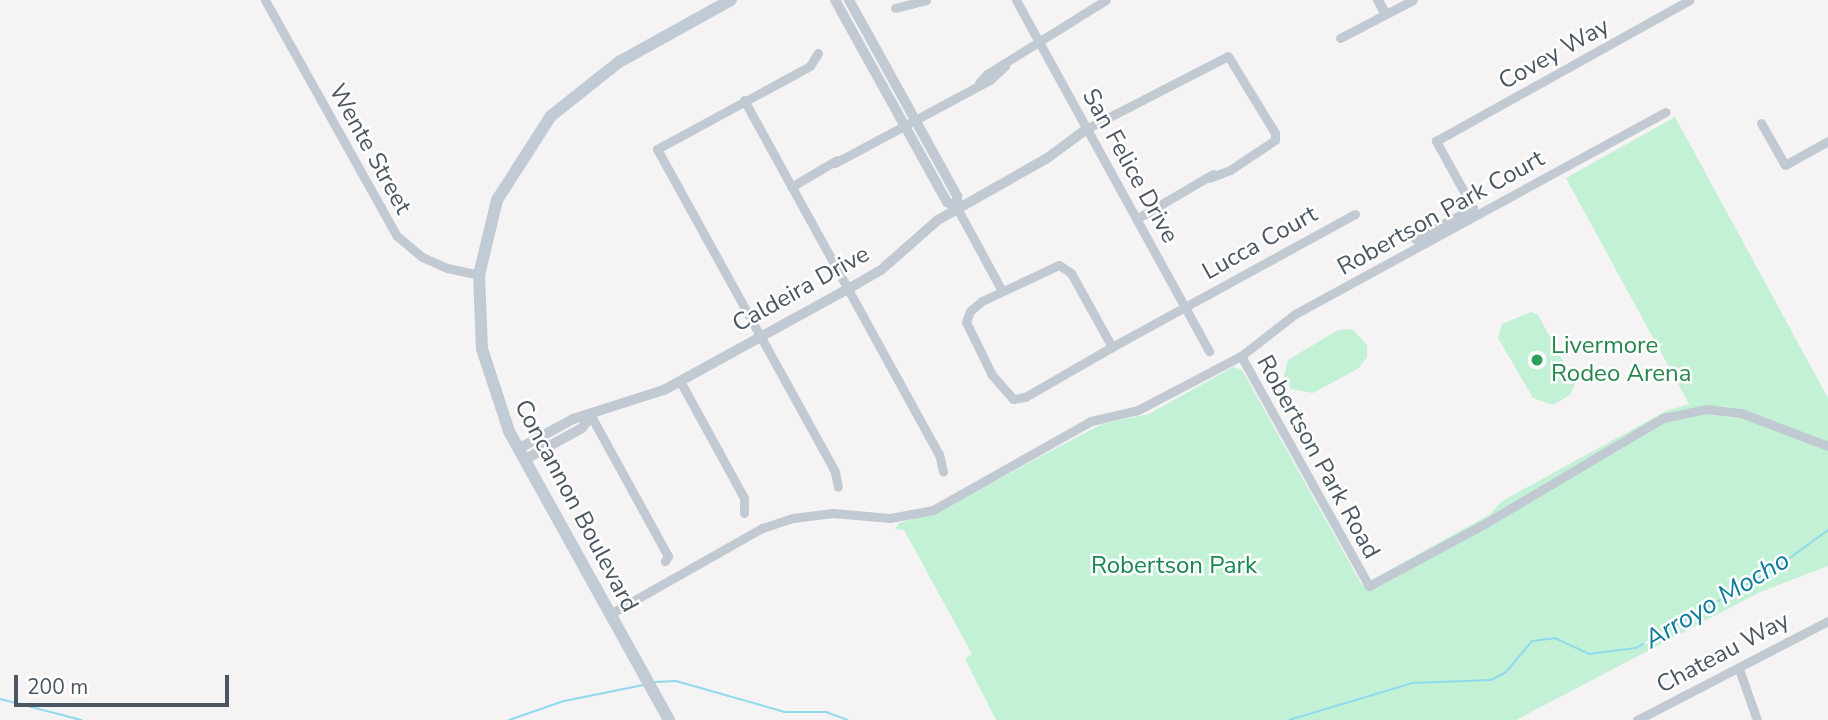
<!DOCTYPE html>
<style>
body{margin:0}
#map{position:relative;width:1828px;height:720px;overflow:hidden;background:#f5f3f3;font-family:"Nunito Sans",sans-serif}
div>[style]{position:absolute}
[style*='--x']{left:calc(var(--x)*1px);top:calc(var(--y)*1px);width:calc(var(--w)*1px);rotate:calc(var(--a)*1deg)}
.green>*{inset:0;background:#c3f1d5}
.stream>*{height:2px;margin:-1px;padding:0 1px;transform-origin:1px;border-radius:1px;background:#90daee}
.minor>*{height:9px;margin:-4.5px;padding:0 4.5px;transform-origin:4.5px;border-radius:4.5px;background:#c1cad2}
.tertiary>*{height:10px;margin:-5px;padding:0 5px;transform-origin:5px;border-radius:5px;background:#c1cad2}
.secondary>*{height:12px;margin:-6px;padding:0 6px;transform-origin:6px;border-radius:6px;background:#c1cbd6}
.dots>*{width:19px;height:19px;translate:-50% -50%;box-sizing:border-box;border:4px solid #fff;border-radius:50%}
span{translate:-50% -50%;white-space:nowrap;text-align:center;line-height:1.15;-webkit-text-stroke:5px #fff;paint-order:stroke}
.street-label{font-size:24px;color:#4a5661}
.leisure-label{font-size:24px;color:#27864d}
.left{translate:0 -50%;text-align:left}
.park-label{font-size:24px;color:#17864f}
.water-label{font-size:26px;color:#0c7c9b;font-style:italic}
.scale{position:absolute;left:14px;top:675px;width:215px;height:32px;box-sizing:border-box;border:4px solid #4a5661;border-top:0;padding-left:9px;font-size:21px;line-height:24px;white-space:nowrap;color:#4a5661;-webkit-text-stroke:5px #fff;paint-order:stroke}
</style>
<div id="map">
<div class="green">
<i style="clip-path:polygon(1675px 117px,1828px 398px,1828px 566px,1758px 593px,1516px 720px,996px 720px,965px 659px,972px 654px,904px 530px,895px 529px,899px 523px,935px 513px,1102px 424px,1149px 414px,1233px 367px,1242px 370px,1362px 585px,1489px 515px,1502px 501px,1666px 411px,1689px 404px,1566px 178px)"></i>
<i style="clip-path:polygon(1531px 312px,1538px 315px,1575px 383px,1570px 395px,1553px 405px,1533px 398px,1498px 338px,1502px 324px)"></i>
<i style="clip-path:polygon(1352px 329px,1367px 345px,1367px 357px,1359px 368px,1313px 393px,1291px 389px,1284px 376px,1288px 360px,1338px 330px)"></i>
</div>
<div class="stream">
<i style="--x:655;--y:682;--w:21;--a:-3"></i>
<i style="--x:676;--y:681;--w:113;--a:15.9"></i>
<i style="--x:785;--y:712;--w:41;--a:0"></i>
<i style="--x:826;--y:712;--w:23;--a:20"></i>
<i style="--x:0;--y:699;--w:84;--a:14.5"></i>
<i style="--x:509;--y:720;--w:58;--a:-19.1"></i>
<i style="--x:564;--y:701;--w:81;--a:-11.4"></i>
<i style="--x:1289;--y:720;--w:128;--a:-16.7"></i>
<i style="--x:1412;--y:683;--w:79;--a:-2.2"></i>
<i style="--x:1491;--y:680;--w:17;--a:-28"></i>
<i style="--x:1506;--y:672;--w:40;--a:-50"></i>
<i style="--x:1532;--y:641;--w:23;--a:-7"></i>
<i style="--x:1555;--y:638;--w:38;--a:25"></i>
<i style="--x:1589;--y:654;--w:47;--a:-7.3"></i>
<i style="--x:1636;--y:648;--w:165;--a:-29.8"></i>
<i style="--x:1779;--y:566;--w:61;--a:-36.3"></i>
</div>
<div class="minor">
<i style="--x:265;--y:0;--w:270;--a:60.8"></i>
<i style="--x:397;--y:236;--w:33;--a:40"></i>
<i style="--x:422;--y:257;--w:27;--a:24"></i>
<i style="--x:447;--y:268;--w:33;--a:12"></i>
<i style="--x:1016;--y:0;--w:401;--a:61.2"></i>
<i style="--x:895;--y:8;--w:32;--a:-14"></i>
<i style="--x:1340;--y:38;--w:82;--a:-27.5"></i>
<i style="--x:818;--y:53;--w:15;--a:122"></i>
<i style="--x:810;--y:66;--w:174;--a:151.5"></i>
<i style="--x:657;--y:149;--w:369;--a:61.1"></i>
<i style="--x:835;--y:472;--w:15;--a:79"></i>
<i style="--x:979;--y:83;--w:12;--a:-48"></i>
<i style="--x:987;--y:74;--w:140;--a:-31.9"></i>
<i style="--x:744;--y:100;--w:404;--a:61.2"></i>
<i style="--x:939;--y:454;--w:18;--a:77"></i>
<i style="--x:1761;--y:123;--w:48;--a:60.3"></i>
<i style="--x:1785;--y:165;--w:49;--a:-29.2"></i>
<i style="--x:1088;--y:128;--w:157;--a:-27.2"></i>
<i style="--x:1228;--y:56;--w:90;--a:58.6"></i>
<i style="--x:1275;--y:133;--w:7;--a:90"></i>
<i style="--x:1275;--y:140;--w:54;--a:146.3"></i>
<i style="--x:1230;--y:170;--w:22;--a:159"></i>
<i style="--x:835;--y:163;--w:176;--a:-28.2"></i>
<i style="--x:990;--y:80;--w:21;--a:-43"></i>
<i style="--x:791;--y:187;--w:53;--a:-30.4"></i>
<i style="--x:957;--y:208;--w:94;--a:61.5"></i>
<i style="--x:1138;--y:218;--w:87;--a:-30.4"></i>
<i style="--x:1415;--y:239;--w:66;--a:-28.1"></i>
<i style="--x:1473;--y:208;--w:77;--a:-118.9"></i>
<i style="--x:1436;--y:141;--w:290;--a:-29.1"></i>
<i style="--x:1112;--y:347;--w:100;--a:150.1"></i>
<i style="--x:1025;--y:397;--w:12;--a:171"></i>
<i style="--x:1013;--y:399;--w:32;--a:-131"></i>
<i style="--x:992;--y:375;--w:59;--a:-116.1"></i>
<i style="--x:966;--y:322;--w:12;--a:-70"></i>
<i style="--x:970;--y:311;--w:16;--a:-40"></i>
<i style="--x:982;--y:301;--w:85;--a:-25.1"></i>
<i style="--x:1059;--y:265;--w:14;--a:34"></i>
<i style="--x:1071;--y:273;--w:85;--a:61"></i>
<i style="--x:1112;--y:347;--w:277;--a:-28.7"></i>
<i style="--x:1241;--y:356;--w:263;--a:60.9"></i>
<i style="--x:1369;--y:586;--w:133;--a:-28.3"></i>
<i style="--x:1486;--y:523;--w:206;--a:-30.7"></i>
<i style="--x:1663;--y:418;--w:45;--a:-11.6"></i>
<i style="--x:1707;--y:409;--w:34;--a:7"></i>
<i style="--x:1741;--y:413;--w:93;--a:20.8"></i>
<i style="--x:680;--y:381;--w:133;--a:61.3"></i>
<i style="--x:744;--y:498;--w:15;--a:90"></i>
<i style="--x:591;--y:416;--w:160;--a:61.2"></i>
<i style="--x:668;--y:556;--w:6;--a:121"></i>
<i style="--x:610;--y:614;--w:175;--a:-29.5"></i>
<i style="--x:762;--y:528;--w:33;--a:-18"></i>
<i style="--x:793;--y:518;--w:40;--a:-7.1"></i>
<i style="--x:833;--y:513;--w:57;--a:5"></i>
<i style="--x:890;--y:518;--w:44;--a:-10.5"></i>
<i style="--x:933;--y:510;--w:181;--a:-29.4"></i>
<i style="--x:1091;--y:421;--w:48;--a:-13.2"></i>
<i style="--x:1138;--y:410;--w:116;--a:-27.7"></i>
<i style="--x:1241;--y:356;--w:68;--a:-37.9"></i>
<i style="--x:1295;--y:314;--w:422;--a:-28.6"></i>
<i style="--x:1739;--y:669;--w:54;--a:70.6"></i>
<i style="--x:1637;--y:720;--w:215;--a:-27.4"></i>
</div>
<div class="tertiary">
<i style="--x:835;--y:0;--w:231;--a:61"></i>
<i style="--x:947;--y:202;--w:12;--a:31"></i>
<i style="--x:849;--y:0;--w:224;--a:61.1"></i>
<i style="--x:957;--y:196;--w:12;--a:90"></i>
<i style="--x:1378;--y:0;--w:15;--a:62"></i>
<i style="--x:518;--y:449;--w:63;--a:-28.6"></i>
<i style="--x:573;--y:419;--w:96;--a:-17.7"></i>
<i style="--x:664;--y:390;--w:210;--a:-28.8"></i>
<i style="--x:848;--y:289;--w:38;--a:-30"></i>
<i style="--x:881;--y:270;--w:76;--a:-41.3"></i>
<i style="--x:938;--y:220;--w:124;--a:-29.5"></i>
<i style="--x:1046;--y:159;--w:52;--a:-36.4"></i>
<i style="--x:524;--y:460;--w:66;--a:-28.9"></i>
<i style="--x:582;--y:428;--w:15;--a:-53"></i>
</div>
<div class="secondary">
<i style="--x:669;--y:720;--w:330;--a:-119"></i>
<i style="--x:509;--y:431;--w:86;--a:-108.2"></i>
<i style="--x:482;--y:349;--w:74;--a:-92.3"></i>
<i style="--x:479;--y:275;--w:77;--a:-76.5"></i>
<i style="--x:497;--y:200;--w:100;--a:-57.3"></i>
<i style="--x:551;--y:116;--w:87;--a:-38.5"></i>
<i style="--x:619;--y:62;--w:128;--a:-29"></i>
</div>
<div class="dots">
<i style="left:1537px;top:360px;background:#2e9e5b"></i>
</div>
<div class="street-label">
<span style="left:1554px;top:54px;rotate:-29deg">Covey Way</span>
<span style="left:370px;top:149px;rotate:61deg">Wente Street</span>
<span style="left:1130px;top:166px;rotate:61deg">San Felice Drive</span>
<span style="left:1441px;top:213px;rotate:-29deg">Robertson Park Court</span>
<span style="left:1260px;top:243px;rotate:-29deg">Lucca Court</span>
<span style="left:801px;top:289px;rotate:-29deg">Caldeira Drive</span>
<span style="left:1318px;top:457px;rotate:61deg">Robertson Park Road</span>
<span style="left:576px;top:506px;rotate:62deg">Concannon Boulevard</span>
<span style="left:1723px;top:653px;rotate:-28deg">Chateau Way</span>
</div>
<div class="leisure-label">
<span class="left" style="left:1551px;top:360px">Livermore<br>Rodeo Arena</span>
</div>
<div class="park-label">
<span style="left:1174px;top:566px">Robertson Park</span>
</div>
<div class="water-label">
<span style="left:1717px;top:600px;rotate:-31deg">Arroyo Mocho</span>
</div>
<div class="scale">200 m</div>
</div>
